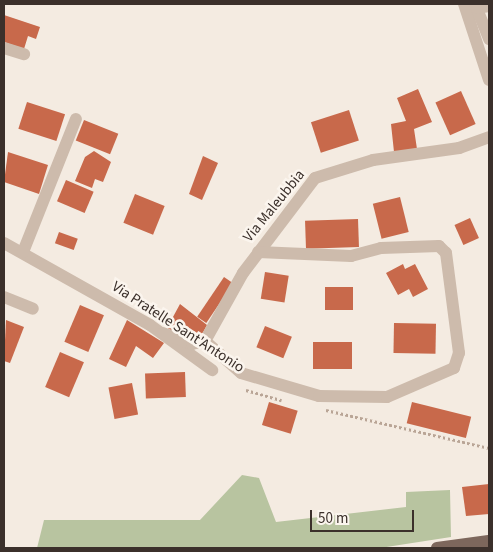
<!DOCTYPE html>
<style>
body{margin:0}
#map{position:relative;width:493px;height:552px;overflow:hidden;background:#f4ebe1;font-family:"Source Sans 3",sans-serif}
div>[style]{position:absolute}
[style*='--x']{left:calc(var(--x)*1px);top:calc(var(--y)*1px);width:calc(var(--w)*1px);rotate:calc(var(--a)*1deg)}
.green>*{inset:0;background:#b8c4a0}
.building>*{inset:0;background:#c8694b;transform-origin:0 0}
.path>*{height:2.5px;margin-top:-1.25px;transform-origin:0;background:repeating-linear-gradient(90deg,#b9a596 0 2.5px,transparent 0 5px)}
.minor>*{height:12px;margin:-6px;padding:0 6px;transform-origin:6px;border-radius:6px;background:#cdbbac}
.major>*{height:12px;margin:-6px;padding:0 6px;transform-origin:6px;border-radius:6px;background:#7d675c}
span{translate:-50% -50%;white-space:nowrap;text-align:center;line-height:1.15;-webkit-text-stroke:5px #fbf5ee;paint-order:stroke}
.street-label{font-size:15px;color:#3b302b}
.frame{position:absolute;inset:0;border:5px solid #3b302b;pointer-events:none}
.scale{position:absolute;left:310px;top:510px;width:104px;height:22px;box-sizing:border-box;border:2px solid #3b302b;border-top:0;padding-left:6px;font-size:15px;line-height:18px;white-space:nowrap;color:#3b302b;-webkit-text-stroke:4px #fbf5ee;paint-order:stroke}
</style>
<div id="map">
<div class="green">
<i style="clip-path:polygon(242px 475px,259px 478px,276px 522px,406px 507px,406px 492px,450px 490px,451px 537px,380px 548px,37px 548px,44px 520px,200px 520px)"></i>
</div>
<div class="building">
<i style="clip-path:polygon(4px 15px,40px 27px,36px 39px,28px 36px,24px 49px,4px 42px)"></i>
<i style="clip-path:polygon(418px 89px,432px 122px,414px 129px,417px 149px,394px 152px,391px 124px,406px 121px,397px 98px)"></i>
<i style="left:461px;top:91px;width:36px;height:28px;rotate:66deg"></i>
<i style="left:27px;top:102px;width:40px;height:28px;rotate:18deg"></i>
<i style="left:349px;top:110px;width:32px;height:40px;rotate:72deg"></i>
<i style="left:84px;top:120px;width:37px;height:22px;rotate:22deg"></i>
<i style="clip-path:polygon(94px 151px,111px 162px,103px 182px,95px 179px,92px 188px,75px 181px,85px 157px)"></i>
<i style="clip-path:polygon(8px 152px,48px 165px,39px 194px,4px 182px)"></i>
<i style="clip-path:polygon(203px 156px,218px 163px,202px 200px,189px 194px)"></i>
<i style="left:66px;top:180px;width:30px;height:23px;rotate:23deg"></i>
<i style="left:135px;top:194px;width:32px;height:31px;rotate:22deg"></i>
<i style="left:400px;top:197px;width:36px;height:28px;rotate:76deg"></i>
<i style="left:470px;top:218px;width:22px;height:17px;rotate:66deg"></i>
<i style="left:358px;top:219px;width:28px;height:53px;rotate:88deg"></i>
<i style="left:59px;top:232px;width:20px;height:12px;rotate:20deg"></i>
<i style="clip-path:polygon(403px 264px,405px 269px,415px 264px,428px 289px,413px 297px,409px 289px,398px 295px,386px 273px)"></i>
<i style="left:265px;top:272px;width:24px;height:27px;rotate:9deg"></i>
<i style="left:224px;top:277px;width:11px;height:48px;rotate:34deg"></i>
<i style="left:325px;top:287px;width:28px;height:23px"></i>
<i style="clip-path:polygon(180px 304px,207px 325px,201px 336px,195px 332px,191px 340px,167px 328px)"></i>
<i style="left:80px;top:305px;width:26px;height:40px;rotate:23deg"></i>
<i style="clip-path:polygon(6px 320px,24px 327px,10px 363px,4px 361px)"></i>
<i style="clip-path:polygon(127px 320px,164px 343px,153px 358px,136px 346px,126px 367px,109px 359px)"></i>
<i style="left:394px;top:323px;width:42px;height:30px;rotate:1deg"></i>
<i style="left:265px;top:326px;width:29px;height:23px;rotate:22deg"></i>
<i style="left:352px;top:342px;width:27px;height:39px;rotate:90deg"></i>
<i style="left:60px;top:352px;width:26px;height:38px;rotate:23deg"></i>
<i style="left:185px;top:372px;width:25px;height:40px;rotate:88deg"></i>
<i style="left:132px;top:383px;width:32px;height:24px;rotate:79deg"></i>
<i style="left:269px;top:402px;width:30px;height:24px;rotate:17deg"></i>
<i style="left:412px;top:402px;width:61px;height:22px;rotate:14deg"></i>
<i style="clip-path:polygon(489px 484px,489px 514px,466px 516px,462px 487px)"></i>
</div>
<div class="path">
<i style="--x:246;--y:390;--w:37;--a:16"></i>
<i style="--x:326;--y:410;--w:167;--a:13.1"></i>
</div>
<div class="minor">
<i style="--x:464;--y:4;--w:80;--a:71.8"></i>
<i style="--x:475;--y:4;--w:38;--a:68"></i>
<i style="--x:477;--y:8;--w:12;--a:-9"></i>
<i style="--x:4;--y:48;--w:21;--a:17"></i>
<i style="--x:4;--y:243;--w:167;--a:29.3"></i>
<i style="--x:150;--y:325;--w:77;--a:36"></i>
<i style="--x:23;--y:252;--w:143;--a:-68.3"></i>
<i style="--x:4;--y:297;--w:31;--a:22"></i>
<i style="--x:163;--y:333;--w:31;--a:21"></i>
<i style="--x:192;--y:344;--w:13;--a:-13"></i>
<i style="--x:205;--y:341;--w:78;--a:-60.8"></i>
<i style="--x:243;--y:273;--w:119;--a:-52.8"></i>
<i style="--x:315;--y:178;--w:61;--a:-17.2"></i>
<i style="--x:373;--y:160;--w:87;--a:-7.9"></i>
<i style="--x:459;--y:148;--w:32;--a:-20"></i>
<i style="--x:205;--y:341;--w:48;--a:41.6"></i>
<i style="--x:241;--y:373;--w:81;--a:16.4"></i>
<i style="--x:319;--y:396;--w:68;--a:0.8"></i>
<i style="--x:387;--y:397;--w:73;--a:-23.4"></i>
<i style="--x:454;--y:368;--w:16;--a:-72"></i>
<i style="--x:459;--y:353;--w:101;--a:-97.4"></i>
<i style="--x:446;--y:253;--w:10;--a:-135"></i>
<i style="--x:439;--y:246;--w:58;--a:178"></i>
<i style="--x:381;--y:248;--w:31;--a:165"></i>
<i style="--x:351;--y:256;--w:93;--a:-177.5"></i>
</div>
<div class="major">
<i style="--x:437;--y:548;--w:52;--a:-7.7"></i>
</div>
<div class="street-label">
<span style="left:274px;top:206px;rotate:-51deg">Via Maleubbia</span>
<span style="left:178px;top:327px;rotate:33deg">Via Pratelle Sant'Antonio</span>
</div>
<div class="frame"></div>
<div class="scale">50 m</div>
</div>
